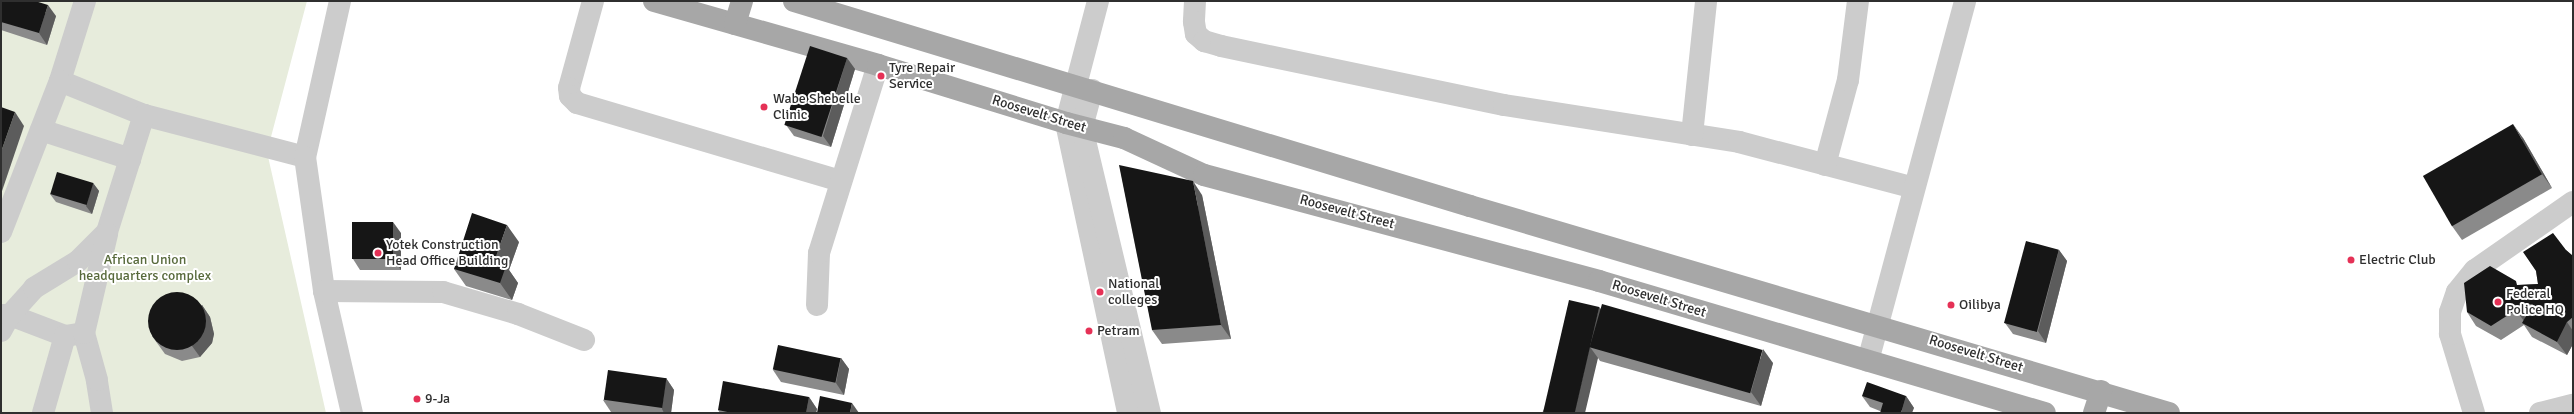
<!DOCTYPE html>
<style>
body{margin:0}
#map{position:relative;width:2574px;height:414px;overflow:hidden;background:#fff;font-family:Signika,sans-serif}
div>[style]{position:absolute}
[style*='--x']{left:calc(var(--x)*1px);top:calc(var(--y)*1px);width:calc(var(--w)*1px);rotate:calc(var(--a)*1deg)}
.green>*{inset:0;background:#e7ecdc}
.minor>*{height:22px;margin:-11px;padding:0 11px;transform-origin:11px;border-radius:11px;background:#ccc}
.major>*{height:22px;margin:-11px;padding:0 11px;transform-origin:11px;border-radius:11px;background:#a7a7a7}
.wall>*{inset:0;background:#8a8a8a}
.shaded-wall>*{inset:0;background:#5c5c5c}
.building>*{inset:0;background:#161616;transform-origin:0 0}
.round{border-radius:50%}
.dots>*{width:11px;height:11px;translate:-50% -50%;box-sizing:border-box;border:2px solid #fff;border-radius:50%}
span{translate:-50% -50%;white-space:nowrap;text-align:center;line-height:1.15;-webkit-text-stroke:4px #fff;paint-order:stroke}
.poi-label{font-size:14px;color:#2f2f2f}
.left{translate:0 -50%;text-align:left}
.street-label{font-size:14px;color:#2f2f2f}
.park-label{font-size:14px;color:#586a3c}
.frame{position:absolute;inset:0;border:2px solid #2f2f2f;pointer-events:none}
</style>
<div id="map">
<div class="green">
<i style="clip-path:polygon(1px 1px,307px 1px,267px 152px,326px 413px,1px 413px)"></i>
</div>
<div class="minor">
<i style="--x:85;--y:1;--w:84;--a:107.4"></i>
<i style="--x:60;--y:81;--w:91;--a:22"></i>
<i style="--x:144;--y:115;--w:166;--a:14.6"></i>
<i style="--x:340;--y:1;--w:160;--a:102.6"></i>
<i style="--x:305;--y:157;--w:135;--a:81.9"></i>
<i style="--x:324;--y:291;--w:125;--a:77.1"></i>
<i style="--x:593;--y:1;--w:90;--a:105.4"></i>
<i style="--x:569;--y:88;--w:8;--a:83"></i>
<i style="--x:570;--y:96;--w:10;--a:45"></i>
<i style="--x:577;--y:103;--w:274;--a:16.5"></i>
<i style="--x:1098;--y:1;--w:126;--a:104.7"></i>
<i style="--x:1066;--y:123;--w:297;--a:77.9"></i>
<i style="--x:1195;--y:1;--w:21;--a:93"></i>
<i style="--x:1194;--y:22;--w:12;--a:81"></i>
<i style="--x:1196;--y:34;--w:11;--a:41"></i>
<i style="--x:1204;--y:41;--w:18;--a:16"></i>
<i style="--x:1221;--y:46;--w:289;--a:11.8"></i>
<i style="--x:1504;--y:105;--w:238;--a:8.9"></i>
<i style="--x:1739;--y:142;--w:181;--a:14.7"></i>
<i style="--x:1092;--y:90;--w:39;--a:105"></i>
<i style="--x:1082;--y:128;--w:293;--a:76.6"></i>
<i style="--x:41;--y:130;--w:94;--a:18"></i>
<i style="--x:1692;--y:135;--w:135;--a:-84"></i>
<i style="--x:1825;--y:165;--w:88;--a:-74.9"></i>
<i style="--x:1848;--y:80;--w:80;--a:-82.8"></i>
<i style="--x:1;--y:232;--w:162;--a:-68.7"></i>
<i style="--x:324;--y:291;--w:119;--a:0.5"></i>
<i style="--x:443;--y:292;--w:78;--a:16.3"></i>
<i style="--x:518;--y:314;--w:71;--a:21.5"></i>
<i style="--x:817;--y:305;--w:52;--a:-87.8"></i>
<i style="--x:819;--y:253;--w:197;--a:-72.6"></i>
<i style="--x:1;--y:315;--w:9;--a:0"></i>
<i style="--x:10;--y:315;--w:59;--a:20.9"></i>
<i style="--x:65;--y:336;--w:19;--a:-9"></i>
<i style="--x:1;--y:331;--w:18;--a:-61"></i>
<i style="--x:10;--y:315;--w:36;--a:-48"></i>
<i style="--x:34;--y:288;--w:52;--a:-31.5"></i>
<i style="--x:78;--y:261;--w:41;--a:-45"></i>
<i style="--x:107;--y:232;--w:123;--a:-72.5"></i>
<i style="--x:1868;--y:361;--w:373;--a:-74.9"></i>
<i style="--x:43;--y:413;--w:80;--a:-74.1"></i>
<i style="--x:102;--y:413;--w:33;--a:-99"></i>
<i style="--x:97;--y:380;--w:49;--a:-105.5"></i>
<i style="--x:84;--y:333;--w:102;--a:-76.9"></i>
<i style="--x:2474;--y:413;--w:83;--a:-106.9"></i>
<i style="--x:2450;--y:334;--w:22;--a:-90"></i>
<i style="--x:2450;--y:312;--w:21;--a:-71"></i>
<i style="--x:2457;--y:292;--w:28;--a:-51"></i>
<i style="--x:2475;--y:270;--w:119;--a:-34.8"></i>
<i style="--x:2540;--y:413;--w:34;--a:-14"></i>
</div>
<div class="major">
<i style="--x:654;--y:1;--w:233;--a:15.9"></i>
<i style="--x:878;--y:65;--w:197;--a:17.1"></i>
<i style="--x:1066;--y:123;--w:60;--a:14.5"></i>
<i style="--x:1124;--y:138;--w:88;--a:24.8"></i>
<i style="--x:1204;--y:175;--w:409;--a:15"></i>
<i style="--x:1599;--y:281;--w:465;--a:16.5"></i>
<i style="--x:794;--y:1;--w:706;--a:16.87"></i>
<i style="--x:1470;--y:206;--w:729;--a:16.5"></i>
<i style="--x:735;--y:24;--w:24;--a:-73"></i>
<i style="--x:2094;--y:413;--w:23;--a:-72"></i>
</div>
<div class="wall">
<i style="clip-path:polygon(1px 1px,56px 16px,47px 45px,1px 30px)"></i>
<i style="clip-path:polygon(847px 58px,855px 69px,831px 147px,794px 136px,786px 125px)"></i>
<i style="clip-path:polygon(2523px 138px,2552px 188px,2462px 240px,2452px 226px)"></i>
<i style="clip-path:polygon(93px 183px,99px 191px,92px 214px,56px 202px,50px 194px)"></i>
<i style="clip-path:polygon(1202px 195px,1231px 339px,1162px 344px,1152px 330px)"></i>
<i style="clip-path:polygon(401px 233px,401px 270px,360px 270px,353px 259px)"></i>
<i style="clip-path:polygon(519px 242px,509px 270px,518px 283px,512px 300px,466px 286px,454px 269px)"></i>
<i style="clip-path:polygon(2059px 250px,2067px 261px,2046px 343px,2013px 334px,2005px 323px)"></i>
<i style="clip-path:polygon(2566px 250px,2573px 256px,2573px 344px,2567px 355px,2532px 337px,2524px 325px,2501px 340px,2476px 326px,2467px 312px,2519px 285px,2538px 284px,2536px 271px)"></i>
<i style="clip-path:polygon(202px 305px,210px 317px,214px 334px,212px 343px,200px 357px,182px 361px,165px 354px,152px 336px)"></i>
<i style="clip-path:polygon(1599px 307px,1601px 309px,1773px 363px,1761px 406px,1600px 361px,1598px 358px,1542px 413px)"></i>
<i style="clip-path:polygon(841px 358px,849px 369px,844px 395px,781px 382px,773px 370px)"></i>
<i style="clip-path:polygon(666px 378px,674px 390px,671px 413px,619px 413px,611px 412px,603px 400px)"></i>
<i style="clip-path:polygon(1862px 396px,1906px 396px,1914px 408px,1880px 411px,1870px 407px)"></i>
<i style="clip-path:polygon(809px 397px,817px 409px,816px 413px,720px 413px,718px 410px)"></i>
</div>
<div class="shaded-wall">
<i style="clip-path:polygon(48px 5px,56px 16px,47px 45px,39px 33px)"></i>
<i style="clip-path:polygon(847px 58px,855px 69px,831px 147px,823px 136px)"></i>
<i style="clip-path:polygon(15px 112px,24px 126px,1px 194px,1px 152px)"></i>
<i style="clip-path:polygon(2513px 124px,2523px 138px,2552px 188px,2542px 174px)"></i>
<i style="clip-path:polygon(1193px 181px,1202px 195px,1231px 339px,1221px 325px)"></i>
<i style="clip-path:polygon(93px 183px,99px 191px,92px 214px,86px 206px)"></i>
<i style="clip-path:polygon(393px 222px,401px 233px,401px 270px,393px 259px)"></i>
<i style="clip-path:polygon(507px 225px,519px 242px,509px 270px,518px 283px,512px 300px,500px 283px,494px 262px)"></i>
<i style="clip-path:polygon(2059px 250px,2067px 261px,2046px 343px,2038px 331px)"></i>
<i style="clip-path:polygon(202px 305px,210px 317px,214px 334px,212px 343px,200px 357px,192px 346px)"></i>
<i style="clip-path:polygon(2517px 306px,2527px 320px,2526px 324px,2516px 310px)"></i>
<i style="clip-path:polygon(1599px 307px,1607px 318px,1590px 347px,1598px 358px,1585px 413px,1574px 413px)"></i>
<i style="clip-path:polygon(2567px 322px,2573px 331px,2573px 344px,2567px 355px,2557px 342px)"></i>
<i style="clip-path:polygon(1763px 349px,1773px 363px,1761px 406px,1751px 392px)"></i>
<i style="clip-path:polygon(841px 358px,849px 369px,844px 395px,836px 383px)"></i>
<i style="clip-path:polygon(666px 378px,674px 390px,671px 413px,664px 413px,662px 409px)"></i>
<i style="clip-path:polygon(1906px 396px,1914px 408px,1912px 413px,1901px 413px)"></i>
<i style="clip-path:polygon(809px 397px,817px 409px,816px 413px,806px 413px)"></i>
<i style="clip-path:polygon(852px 403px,859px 413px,850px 413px)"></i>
</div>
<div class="building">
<i style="clip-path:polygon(1px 1px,35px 1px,48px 5px,39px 33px,1px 22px)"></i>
<i style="left:810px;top:46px;width:39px;height:83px;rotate:18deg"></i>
<i style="clip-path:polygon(1px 107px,15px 112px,1px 152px)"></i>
<i style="left:2513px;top:124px;width:58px;height:104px;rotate:60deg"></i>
<i style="clip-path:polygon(1119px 165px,1193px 181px,1221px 325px,1152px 330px)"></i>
<i style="left:57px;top:172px;width:38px;height:23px;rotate:17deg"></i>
<i style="clip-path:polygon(472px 213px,507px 225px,494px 262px,506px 266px,500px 283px,454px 269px)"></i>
<i style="left:352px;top:222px;width:41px;height:37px"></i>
<i style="clip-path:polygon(2553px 233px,2566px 250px,2573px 256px,2573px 317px,2567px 322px,2557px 342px,2522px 323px,2533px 304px,2517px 306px,2516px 310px,2491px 326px,2467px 312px,2464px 283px,2490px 266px,2516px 281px,2517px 285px,2538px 284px,2536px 271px,2523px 252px)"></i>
<i style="left:2026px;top:241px;width:34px;height:85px;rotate:15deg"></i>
<i class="round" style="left:148px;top:292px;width:58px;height:58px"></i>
<i style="left:1569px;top:300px;width:31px;height:116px;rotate:13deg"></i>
<i style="left:1602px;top:304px;width:167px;height:45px;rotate:16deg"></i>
<i style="left:778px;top:345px;width:64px;height:25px;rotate:12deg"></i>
<i style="left:608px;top:370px;width:59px;height:30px;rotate:8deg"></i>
<i style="clip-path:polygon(723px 381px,809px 397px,806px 413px,732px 413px,718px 410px)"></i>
<i style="clip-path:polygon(1867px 382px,1906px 396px,1901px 413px,1880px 413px,1883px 403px,1862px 396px)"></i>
<i style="clip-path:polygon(820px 396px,852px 403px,850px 413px,817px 413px)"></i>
</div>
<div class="dots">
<i style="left:881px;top:76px;background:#e53156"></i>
<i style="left:764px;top:107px;background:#e53156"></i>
<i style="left:378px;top:253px;background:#e53156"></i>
<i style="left:2351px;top:260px;background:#e53156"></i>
<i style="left:1100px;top:292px;background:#e53156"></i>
<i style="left:2498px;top:302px;background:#e53156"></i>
<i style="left:1951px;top:305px;background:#e53156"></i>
<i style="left:1089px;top:331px;background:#e53156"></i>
<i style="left:417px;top:399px;background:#e53156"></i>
</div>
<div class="poi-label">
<span class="left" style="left:889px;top:76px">Tyre Repair<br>Service</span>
<span class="left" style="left:773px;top:107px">Wabe Shebelle<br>Clinic</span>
<span class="left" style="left:386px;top:253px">Yotek Construction<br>Head Office Building</span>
<span class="left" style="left:2359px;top:260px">Electric Club</span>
<span class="left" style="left:1108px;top:292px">National<br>colleges</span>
<span class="left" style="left:2506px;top:302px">Federal<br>Police HQ</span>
<span class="left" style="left:1959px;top:305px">Oilibya</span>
<span class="left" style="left:1097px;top:331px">Petram</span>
<span class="left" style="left:425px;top:399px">9-Ja</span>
</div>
<div class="street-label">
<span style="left:1039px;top:114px;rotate:17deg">Roosevelt Street</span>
<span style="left:1347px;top:212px;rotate:15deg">Roosevelt Street</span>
<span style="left:1659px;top:299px;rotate:17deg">Roosevelt Street</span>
<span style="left:1976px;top:354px;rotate:17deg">Roosevelt Street</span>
</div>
<div class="park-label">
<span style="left:145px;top:268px">African Union<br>headquarters complex</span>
</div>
<div class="frame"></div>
</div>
